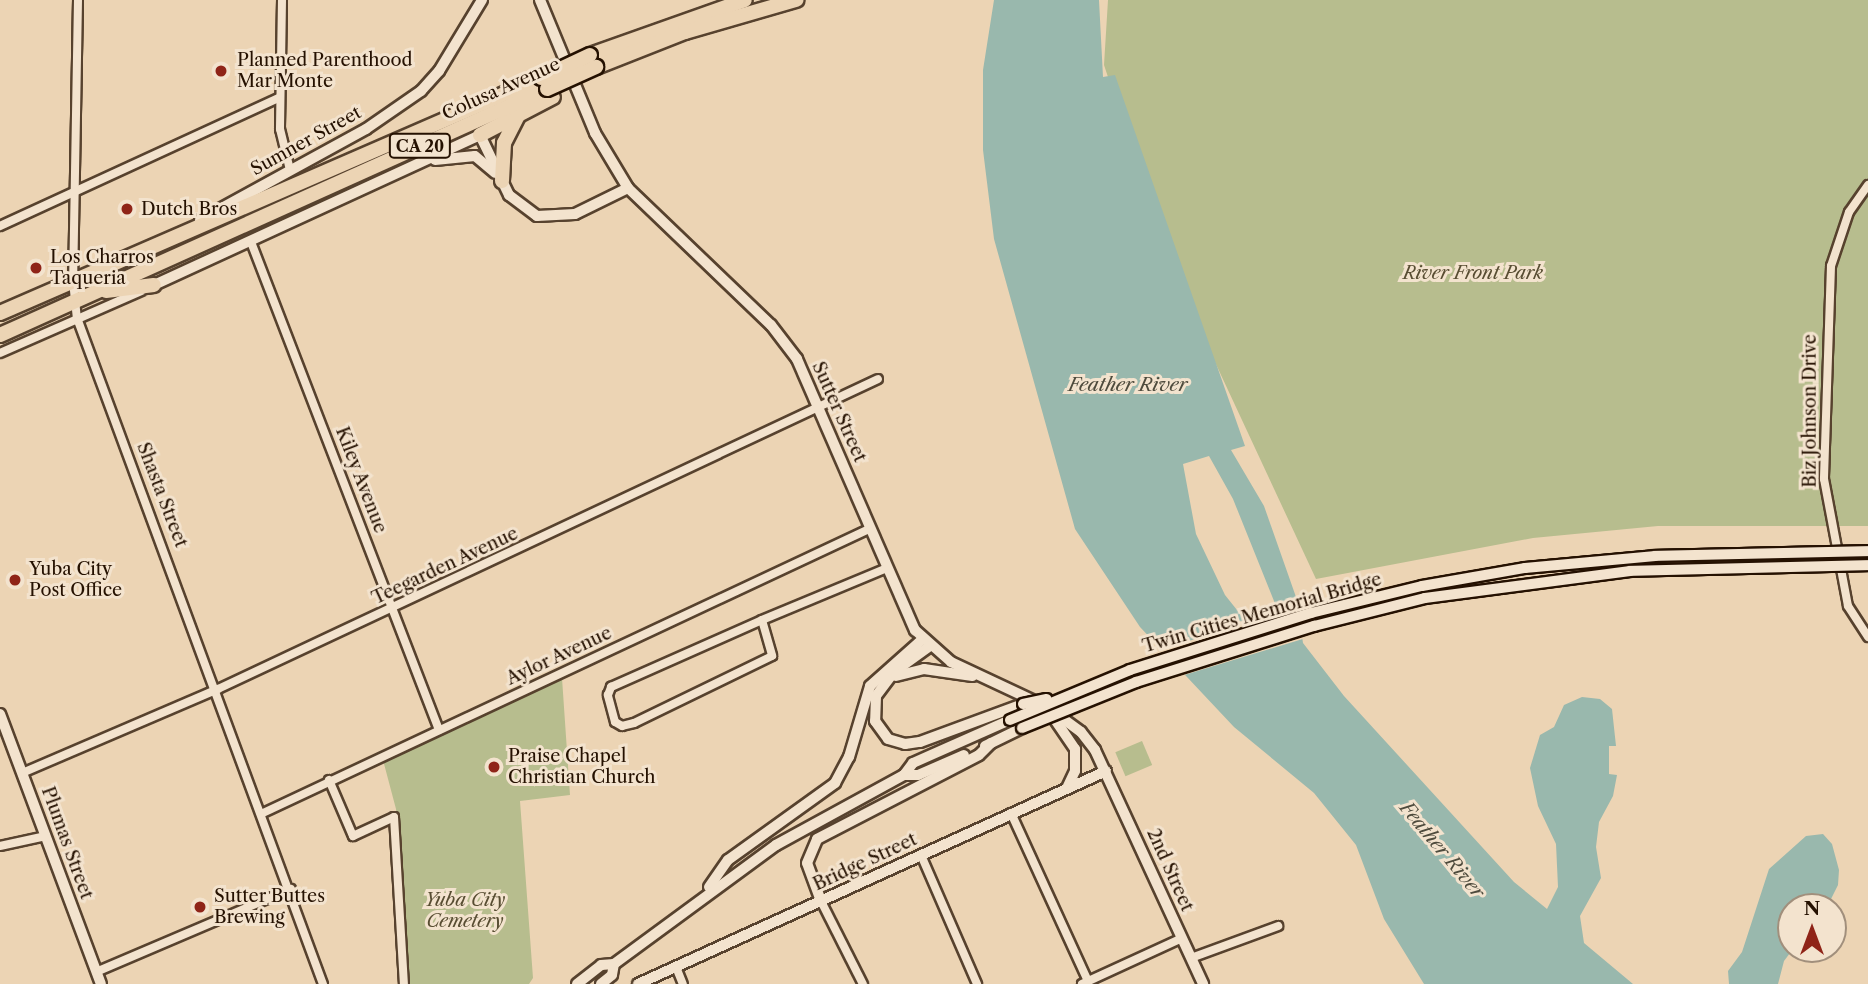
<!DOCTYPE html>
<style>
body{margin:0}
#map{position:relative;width:1868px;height:984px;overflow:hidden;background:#ecd4b4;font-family:"Libre Caslon Text",serif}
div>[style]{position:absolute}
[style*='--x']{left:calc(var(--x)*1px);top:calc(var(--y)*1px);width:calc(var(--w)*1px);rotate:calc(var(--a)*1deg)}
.green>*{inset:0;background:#b7bd8e;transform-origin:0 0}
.water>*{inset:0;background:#99b8ad}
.pier>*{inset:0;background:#ecd4b4}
.roads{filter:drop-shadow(2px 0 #57422e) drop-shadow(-2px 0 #57422e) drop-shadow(0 2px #57422e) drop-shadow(0 -2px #57422e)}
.street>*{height:8px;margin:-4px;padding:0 4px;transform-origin:4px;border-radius:4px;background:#f3e3ce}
.secondary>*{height:10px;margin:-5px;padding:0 5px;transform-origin:5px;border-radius:5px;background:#f3e3ce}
.highway>*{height:14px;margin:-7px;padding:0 7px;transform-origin:7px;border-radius:7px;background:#ecd4b4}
.bridges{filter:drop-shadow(2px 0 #251101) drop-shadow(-2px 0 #251101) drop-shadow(0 2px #251101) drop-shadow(0 -2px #251101)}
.secondary-bridge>*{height:10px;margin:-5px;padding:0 5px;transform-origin:5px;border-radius:5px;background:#f3e3ce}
.highway-bridge>*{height:14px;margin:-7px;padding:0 7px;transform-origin:7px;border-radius:7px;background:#ecd4b4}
.dots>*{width:19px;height:19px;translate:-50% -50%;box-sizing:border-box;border:4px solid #f3e3ce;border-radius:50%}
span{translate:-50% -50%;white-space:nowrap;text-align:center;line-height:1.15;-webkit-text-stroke:6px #f3e3ce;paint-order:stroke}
.shield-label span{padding:2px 5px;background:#f3e3ce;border:2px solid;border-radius:5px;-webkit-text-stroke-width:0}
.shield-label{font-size:16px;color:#251101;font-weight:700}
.poi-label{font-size:18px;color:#251101}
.left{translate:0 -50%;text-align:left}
.street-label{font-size:18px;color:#251101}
.park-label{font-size:18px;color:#584d32;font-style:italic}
.water-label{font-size:19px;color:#4e4b3d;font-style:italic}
.north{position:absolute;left:1777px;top:893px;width:70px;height:70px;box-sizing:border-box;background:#f3e3ce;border:2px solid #a18f7c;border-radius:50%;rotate:0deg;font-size:19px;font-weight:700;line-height:28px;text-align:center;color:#251101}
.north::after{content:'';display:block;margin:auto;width:24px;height:32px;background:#8f2418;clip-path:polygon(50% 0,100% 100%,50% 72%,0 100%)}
</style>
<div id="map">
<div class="green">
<i style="clip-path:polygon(1108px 0,1868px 0,1868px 526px,1658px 526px,1533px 538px,1316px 579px,1173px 272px,1104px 65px)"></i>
<i style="clip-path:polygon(562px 678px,570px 795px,520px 801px,533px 978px,529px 984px,408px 984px,396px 809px,383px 760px)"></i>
<i style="left:1142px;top:741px;width:26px;height:29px;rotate:67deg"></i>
</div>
<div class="water">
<i style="clip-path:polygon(evenodd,994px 0,1099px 0,1103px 77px,1115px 75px,1245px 446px,1231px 450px,1264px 506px,1296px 597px,1303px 643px,1344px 696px,1514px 882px,1547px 909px,1558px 887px,1556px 844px,1538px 806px,1530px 768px,1540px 735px,1554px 727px,1564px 705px,1582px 697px,1600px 699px,1612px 709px,1616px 746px,1609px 746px,1609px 774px,1617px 775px,1613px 796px,1599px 822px,1596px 847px,1601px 878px,1580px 916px,1584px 943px,1633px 984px,1424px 984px,1384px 919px,1356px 845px,1314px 793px,1234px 727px,1140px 627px,1075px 529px,994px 239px,983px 150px,983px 70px,994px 0,1209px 456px,1233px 499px,1274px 601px,1278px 623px,1264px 631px,1245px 620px,1225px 595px,1196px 534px,1183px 464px,1209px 456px)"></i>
<i style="clip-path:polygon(1823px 834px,1832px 844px,1839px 870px,1838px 885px,1827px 907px,1791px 907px,1793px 949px,1784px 961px,1778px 984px,1729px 984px,1728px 971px,1742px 952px,1769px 869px,1806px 836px)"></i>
</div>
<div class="pier">
<i style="clip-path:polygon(1301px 605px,1306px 638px,1181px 676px,1157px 651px,1230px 628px,1235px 622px,1252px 620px,1265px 628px,1274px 622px,1273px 614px)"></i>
</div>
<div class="roads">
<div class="street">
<i style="--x:78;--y:0;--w:281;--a:91"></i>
<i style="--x:73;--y:281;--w:37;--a:84"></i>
<i style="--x:77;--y:318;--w:710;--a:69.73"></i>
<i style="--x:282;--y:0;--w:129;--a:90.9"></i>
<i style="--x:280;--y:129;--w:42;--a:76.3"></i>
<i style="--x:1868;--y:185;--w:33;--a:125"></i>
<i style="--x:1849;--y:212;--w:57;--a:108.4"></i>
<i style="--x:1831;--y:266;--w:213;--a:91.9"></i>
<i style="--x:1824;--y:479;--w:129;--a:79.3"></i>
<i style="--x:1848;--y:606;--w:37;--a:57"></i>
<i style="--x:0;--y:226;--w:308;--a:-24.7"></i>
<i style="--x:251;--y:242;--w:523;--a:68.93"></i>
<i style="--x:0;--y:353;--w:154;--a:-23.7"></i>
<i style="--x:762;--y:620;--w:37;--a:74"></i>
<i style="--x:772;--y:656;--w:153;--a:154.1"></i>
<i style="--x:634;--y:723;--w:12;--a:166"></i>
<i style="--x:622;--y:726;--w:8;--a:-150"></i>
<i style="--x:615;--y:722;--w:28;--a:-105"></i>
<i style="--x:608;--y:695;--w:9;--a:-69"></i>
<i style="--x:611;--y:687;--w:165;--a:-23.9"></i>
<i style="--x:762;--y:620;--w:135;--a:-22.6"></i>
<i style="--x:22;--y:773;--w:213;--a:-23.2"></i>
<i style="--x:218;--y:689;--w:729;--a:-25.16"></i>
<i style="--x:329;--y:780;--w:61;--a:66.8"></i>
<i style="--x:353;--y:836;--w:45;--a:-24.9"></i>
<i style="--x:394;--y:817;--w:167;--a:86.6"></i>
<i style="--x:263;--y:813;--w:669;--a:-25.11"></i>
<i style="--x:1011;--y:813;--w:185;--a:65.4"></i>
<i style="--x:0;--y:846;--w:47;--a:-12.3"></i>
<i style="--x:921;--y:855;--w:141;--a:66.5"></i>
<i style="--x:821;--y:901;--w:93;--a:63.2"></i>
<i style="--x:1191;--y:958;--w:93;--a:-20.2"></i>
<i style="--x:676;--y:967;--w:18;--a:68"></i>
<i style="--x:96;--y:972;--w:212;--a:-23.1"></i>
<i style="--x:1082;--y:984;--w:110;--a:-24.7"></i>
</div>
<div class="secondary">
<i style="--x:540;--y:0;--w:144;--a:67.5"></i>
<i style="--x:595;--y:133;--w:64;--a:59"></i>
<i style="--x:628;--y:188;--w:198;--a:43.8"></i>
<i style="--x:771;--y:325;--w:43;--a:52.6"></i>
<i style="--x:797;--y:359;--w:296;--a:66.5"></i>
<i style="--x:915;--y:630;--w:48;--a:41.6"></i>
<i style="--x:951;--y:662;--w:106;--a:25.1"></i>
<i style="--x:1047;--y:707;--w:42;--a:36.3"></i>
<i style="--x:1081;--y:732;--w:23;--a:52"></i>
<i style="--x:1095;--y:750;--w:258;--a:65.2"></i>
<i style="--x:435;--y:160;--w:40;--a:-5.7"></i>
<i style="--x:475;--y:156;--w:26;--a:40"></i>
<i style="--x:200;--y:220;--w:189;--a:-28.7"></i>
<i style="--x:366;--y:129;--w:67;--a:-34.6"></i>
<i style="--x:421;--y:91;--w:27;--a:-48"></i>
<i style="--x:439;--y:71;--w:83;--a:-58.8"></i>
<i style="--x:154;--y:285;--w:359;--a:-24.7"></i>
<i style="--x:480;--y:135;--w:67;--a:64.2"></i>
<i style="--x:509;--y:195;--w:35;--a:37"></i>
<i style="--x:537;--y:216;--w:38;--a:-3"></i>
<i style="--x:575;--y:214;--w:59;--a:-26.1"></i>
<i style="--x:930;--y:646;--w:44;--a:144.2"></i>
<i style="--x:894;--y:672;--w:30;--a:127"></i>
<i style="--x:876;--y:696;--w:25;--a:92"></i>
<i style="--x:875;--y:721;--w:22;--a:54"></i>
<i style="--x:888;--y:739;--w:18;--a:16"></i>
<i style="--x:905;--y:744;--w:15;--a:-8"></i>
<i style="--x:920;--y:742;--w:110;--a:-20.3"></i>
<i style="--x:896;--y:676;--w:29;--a:-14"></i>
<i style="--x:924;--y:669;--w:49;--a:8.3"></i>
<i style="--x:1047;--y:708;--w:50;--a:55.7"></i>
<i style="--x:1075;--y:749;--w:22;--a:90"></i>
<i style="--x:1075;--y:771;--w:19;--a:115"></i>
<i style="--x:0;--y:714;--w:288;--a:69.5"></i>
<i style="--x:985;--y:746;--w:41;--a:-25.9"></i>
<i style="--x:904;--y:775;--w:14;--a:0"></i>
<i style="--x:918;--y:775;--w:50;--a:-23.5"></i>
<i style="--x:709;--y:887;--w:33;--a:-55"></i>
<i style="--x:728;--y:860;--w:132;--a:-35.7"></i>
<i style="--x:835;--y:783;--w:30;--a:-62"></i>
<i style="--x:849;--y:757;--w:74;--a:-73.5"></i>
<i style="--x:870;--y:686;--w:71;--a:-41.6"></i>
<i style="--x:821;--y:901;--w:40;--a:-110.2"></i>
<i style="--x:807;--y:863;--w:26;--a:-67"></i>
<i style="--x:817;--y:839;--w:182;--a:-27.4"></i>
<i style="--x:979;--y:755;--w:17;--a:-45"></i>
<i style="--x:577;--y:984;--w:31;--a:-38"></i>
<i style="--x:601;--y:965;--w:13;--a:-4"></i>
<i style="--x:614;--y:964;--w:201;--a:-36.3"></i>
<i style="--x:776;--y:845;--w:146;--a:-28.7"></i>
<i style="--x:904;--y:775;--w:15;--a:-53"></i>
<i style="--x:913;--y:763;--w:106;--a:-23.9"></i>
<i style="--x:601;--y:984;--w:14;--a:-39"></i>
<i style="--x:612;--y:975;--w:11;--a:-80"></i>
<i style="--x:638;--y:984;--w:514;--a:-24.47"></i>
</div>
<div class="highway">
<i style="--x:590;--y:55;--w:164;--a:-19.5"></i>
<i style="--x:596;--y:67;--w:96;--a:-21.5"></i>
<i style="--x:685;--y:32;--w:116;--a:-16.1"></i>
<i style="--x:480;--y:135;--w:82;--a:-27.5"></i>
<i style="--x:502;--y:181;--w:38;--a:-87"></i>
<i style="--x:504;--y:143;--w:30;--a:-63"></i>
<i style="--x:106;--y:291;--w:48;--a:-7.1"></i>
<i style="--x:0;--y:313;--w:590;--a:-23.48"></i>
<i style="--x:0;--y:335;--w:600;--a:-24.21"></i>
</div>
</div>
<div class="bridges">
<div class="secondary-bridge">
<i style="--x:1023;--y:704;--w:24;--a:-12"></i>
<i style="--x:1010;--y:720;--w:130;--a:-22.6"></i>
<i style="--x:1130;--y:670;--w:190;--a:-17.5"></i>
<i style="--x:1311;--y:613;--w:114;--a:-13.7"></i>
<i style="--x:1422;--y:586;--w:105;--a:-9.9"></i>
<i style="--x:1525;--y:568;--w:131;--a:-5.3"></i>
<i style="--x:1655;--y:556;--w:213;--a:-1.3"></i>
<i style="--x:1022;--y:728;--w:123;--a:-22"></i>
<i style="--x:1136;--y:682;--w:187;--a:-17.5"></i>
<i style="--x:1314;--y:626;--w:114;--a:-14.2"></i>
<i style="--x:1425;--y:598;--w:207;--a:-7.5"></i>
<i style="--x:1630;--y:571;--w:238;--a:-1.4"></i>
</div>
<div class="highway-bridge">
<i style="--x:541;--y:78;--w:54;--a:-25.1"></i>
<i style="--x:547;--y:89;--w:54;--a:-24.2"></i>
</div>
</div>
<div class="dots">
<i style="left:221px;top:71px;background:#8f2418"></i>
<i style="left:127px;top:209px;background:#8f2418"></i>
<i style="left:36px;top:268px;background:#8f2418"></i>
<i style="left:15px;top:580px;background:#8f2418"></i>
<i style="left:494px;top:767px;background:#8f2418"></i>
<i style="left:200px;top:907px;background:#8f2418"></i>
</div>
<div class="shield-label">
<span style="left:420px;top:146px">CA 20</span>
</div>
<div class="poi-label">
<span class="left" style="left:237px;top:71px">Planned Parenthood<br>Mar Monte</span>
<span class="left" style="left:141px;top:209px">Dutch Bros</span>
<span class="left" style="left:50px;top:268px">Los Charros<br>Taqueria</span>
<span class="left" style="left:29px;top:580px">Yuba City<br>Post Office</span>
<span class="left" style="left:508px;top:767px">Praise Chapel<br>Christian Church</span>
<span class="left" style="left:214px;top:907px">Sutter Buttes<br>Brewing</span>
</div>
<div class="street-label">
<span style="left:501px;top:89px;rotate:-24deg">Colusa Avenue</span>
<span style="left:306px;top:141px;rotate:-29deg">Sumner Street</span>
<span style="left:1810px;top:411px;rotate:-90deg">Biz Johnson Drive</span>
<span style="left:839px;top:412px;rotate:66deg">Sutter Street</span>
<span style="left:361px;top:480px;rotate:69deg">Kiley Avenue</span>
<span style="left:162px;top:495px;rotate:69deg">Shasta Street</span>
<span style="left:445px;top:566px;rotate:-25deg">Teegarden Avenue</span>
<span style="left:1262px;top:613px;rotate:-16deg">Twin Cities Memorial Bridge</span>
<span style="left:559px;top:656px;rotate:-25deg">Aylor Avenue</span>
<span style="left:67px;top:843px;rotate:70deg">Plumas Street</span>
<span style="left:865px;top:862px;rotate:-25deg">Bridge Street</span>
<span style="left:1170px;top:870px;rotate:66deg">2nd Street</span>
</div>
<div class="park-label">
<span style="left:1473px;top:273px">River Front Park</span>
<span style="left:465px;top:911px">Yuba City<br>Cemetery</span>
</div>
<div class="water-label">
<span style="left:1128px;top:385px">Feather River</span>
<span style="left:1442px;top:850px;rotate:50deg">Feather River</span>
</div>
<div class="north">N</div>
</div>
